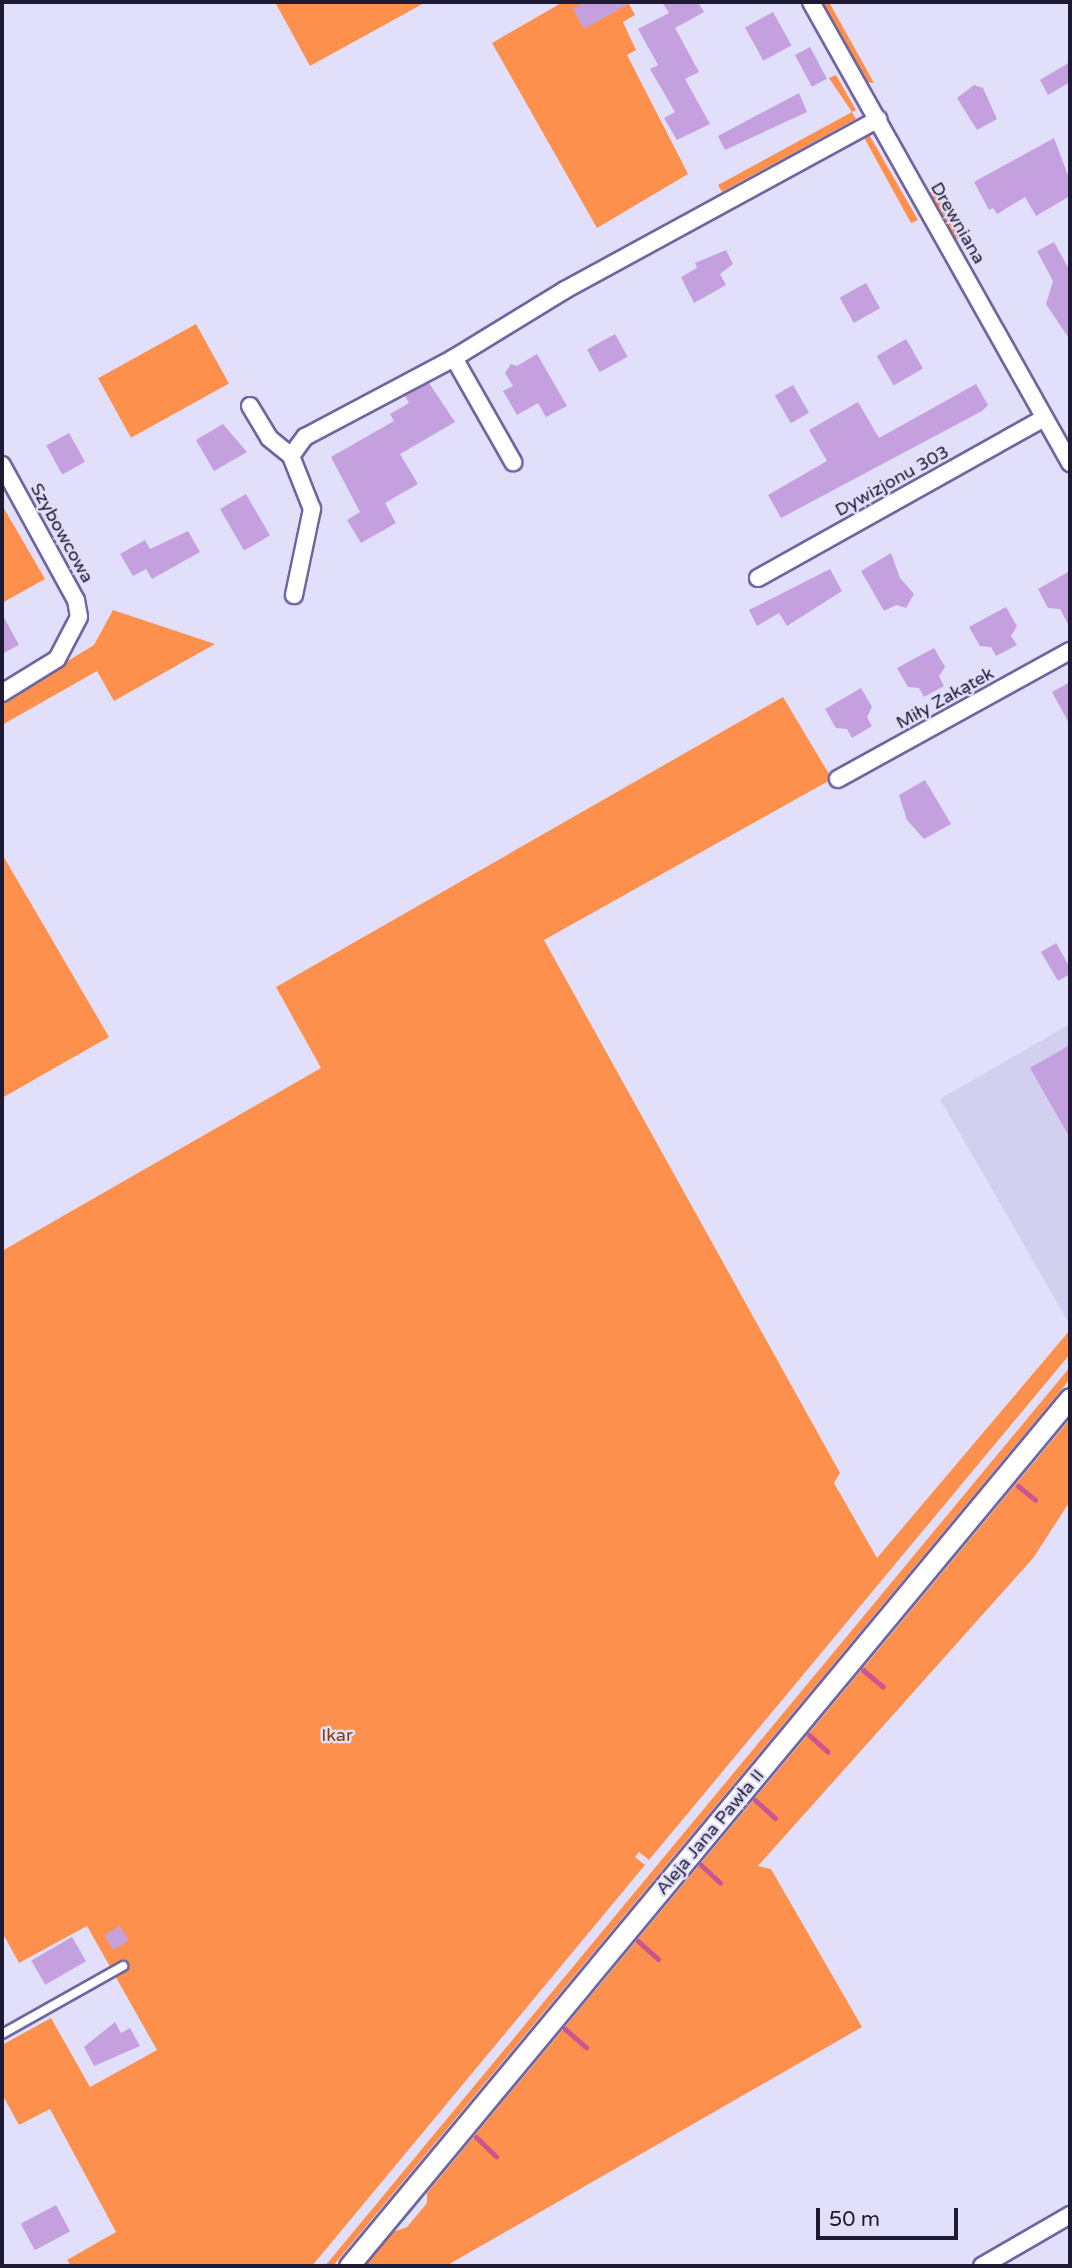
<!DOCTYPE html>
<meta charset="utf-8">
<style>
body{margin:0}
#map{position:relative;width:1072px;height:2268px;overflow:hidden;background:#e2dffb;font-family:"Varela Round",sans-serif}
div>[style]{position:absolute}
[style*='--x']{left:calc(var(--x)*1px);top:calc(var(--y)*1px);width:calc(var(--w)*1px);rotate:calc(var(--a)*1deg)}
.built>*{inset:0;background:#d3cfee}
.green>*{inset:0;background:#fc904c;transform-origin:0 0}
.stream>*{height:5px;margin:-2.5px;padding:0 2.5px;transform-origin:2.5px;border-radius:2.5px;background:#c95691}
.building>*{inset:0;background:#c5a0de;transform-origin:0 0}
.roads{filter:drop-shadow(2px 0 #7065a3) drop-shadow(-2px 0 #7065a3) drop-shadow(0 2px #7065a3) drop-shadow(0 -2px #7065a3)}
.service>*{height:8px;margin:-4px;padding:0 4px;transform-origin:4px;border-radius:4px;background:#fff}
.minor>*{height:16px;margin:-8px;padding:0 8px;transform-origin:8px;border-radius:8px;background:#fff}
.tertiary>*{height:19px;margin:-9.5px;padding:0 9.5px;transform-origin:9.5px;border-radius:9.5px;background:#fff}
span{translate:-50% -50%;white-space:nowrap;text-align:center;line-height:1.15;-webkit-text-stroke:5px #e2dffb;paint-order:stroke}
.street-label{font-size:18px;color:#1e1a33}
.park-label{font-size:18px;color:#843e06}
.frame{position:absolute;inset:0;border:4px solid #1e1a33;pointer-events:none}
.scale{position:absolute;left:816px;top:2208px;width:142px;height:32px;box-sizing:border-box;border:4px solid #1e1a33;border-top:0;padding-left:9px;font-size:21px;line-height:24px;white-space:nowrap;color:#1e1a33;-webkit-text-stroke:5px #e2dffb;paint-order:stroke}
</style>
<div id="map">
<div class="built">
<i style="clip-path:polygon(1070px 1024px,1070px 1325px,940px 1099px)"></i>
</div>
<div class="green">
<i style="clip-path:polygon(275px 2px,426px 2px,310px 66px)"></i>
<i style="clip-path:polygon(563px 2px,628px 2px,635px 15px,623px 22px,636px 50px,627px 55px,688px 174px,597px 228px,492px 43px)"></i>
<i style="clip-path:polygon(821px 2px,829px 2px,874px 83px,866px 82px)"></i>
<i style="clip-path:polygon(836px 75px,856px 110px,852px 112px,856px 119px,722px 192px,718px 185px,852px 112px,829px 78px)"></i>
<i style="clip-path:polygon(867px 131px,918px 220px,911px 223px,862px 134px)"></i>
<i style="clip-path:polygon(935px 185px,965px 239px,954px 239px,929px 194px)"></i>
<i style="left:196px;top:324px;width:68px;height:112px;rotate:61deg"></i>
<i style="clip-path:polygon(2px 505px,45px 579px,2px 603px)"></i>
<i style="clip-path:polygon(113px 610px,215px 644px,114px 701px,97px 671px,2px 725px,2px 701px,94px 645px)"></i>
<i style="clip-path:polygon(783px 697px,832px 779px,544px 940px,840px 1473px,834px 1483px,877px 1558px,1070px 1330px,1070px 1354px,649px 1860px,639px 1852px,635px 1857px,645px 1865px,312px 2266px,71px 2266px,67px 2260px,116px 2232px,50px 2109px,19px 2125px,2px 2094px,2px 2045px,51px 2018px,90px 2087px,157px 2050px,87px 1926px,19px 1963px,2px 1932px,2px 1251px,321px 1068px,276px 987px)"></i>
<i style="clip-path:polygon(2px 854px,109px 1037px,2px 1098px)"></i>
<i style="clip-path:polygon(1070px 1367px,1070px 1379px,1053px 1400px,333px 2266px,325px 2266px)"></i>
<i style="clip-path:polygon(1070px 1419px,1070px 1501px,1034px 1557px,758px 1866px,771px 1869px,862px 2027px,446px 2266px,365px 2266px,393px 2232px,407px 2227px,427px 2203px,427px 2193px)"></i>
</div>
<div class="stream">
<i style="--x:1018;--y:1486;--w:22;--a:39"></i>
<i style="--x:863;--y:1670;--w:26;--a:40"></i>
<i style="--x:809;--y:1735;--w:25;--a:42"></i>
<i style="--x:755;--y:1800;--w:27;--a:42"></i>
<i style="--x:701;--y:1865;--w:26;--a:43"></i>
<i style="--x:638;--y:1941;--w:27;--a:42"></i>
<i style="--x:565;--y:2029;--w:28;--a:41"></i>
<i style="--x:476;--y:2137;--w:28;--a:44"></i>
</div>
<div class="building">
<i style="clip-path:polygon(585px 2px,632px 2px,584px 29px,573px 9px)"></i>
<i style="clip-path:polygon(662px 2px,698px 2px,704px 12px,675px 28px,699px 72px,685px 79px,710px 124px,677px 140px,664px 118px,675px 112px,650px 69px,658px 65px,638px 29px,669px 13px)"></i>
<i style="left:773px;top:12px;width:38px;height:32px;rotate:61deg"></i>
<i style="left:810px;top:47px;width:36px;height:17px;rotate:62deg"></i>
<i style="clip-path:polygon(1070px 62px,1070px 82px,1048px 95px,1040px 80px)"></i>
<i style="clip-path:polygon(974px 85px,983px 88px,997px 119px,977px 130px,957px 98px)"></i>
<i style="clip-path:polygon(799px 93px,807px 112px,725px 150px,718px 136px)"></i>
<i style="clip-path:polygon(1054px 138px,1070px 181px,1070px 196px,1036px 216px,1025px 197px,997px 214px,993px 208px,989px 210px,974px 182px)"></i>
<i style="clip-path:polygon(1054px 242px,1070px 271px,1070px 340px,1046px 304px,1053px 281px,1037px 251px)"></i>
<i style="clip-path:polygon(726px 250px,733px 264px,720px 274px,726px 285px,694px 303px,681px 277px,697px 268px,695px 263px)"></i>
<i style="left:866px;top:283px;width:29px;height:30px;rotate:61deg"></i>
<i style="left:615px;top:334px;width:26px;height:32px;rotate:61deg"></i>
<i style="left:906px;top:339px;width:34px;height:34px;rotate:60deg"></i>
<i style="clip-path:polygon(537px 354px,567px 406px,546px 417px,538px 403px,517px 415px,503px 391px,513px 386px,505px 373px,511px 364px,517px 366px)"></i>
<i style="clip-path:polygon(429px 383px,455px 422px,400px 454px,418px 484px,385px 503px,396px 523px,361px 543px,347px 520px,360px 512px,331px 457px,394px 421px,390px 414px,409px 403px,405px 396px)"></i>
<i style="clip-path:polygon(976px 384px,988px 405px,982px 411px,781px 518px,768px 495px,827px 461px,809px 430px,858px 402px,879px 438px)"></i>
<i style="left:793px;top:385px;width:32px;height:21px;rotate:60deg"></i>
<i style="clip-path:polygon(223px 424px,247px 452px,214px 471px,196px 440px)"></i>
<i style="left:69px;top:433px;width:33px;height:26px;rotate:61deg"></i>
<i style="left:246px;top:494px;width:48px;height:30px;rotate:60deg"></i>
<i style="clip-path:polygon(188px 531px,200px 552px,152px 579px,146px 569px,133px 576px,120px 554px,145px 540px,150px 549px)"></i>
<i style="clip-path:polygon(891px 553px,900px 578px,914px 594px,906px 608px,896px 605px,884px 611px,861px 571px)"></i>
<i style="clip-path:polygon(830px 569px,842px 591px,787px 626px,779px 613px,757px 626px,749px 610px)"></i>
<i style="clip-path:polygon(1070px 571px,1070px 628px,1060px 609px,1048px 608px,1038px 589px)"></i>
<i style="clip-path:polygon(1006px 607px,1017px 626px,1011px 636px,1017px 645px,996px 656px,991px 647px,980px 646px,969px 627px)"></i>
<i style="clip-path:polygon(2px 614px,19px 645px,2px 654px)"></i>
<i style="clip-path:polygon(934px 648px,945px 667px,939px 676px,944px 686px,924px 697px,919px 688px,908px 687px,897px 668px)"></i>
<i style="clip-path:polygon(1070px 682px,1070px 725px,1052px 692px)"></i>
<i style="clip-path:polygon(861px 688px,872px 707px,867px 717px,872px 726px,852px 738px,847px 729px,836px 728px,825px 709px)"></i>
<i style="clip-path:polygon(925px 780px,951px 824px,924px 839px,907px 820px,899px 795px)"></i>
<i style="clip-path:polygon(1056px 943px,1070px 968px,1070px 974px,1058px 981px,1041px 952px)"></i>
<i style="clip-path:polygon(1070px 1045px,1070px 1138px,1030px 1068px)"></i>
<i style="left:120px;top:1926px;width:17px;height:18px;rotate:59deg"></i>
<i style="left:72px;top:1937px;width:28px;height:47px;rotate:60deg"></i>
<i style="clip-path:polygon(115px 2022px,121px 2033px,130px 2028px,140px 2046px,94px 2066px,84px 2047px)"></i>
<i style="left:56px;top:2205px;width:30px;height:40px;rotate:62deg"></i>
</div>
<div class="roads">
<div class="service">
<i style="--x:2;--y:2034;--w:139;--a:-29.3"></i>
</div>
<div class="minor">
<i style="--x:811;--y:2;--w:529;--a:60.67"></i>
<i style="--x:454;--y:358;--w:120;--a:60.4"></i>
<i style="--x:250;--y:406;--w:37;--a:59"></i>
<i style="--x:269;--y:438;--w:28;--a:39"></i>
<i style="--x:291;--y:456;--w:24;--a:-54"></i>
<i style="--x:305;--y:437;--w:169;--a:-27.9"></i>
<i style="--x:454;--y:358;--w:130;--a:-31.5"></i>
<i style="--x:565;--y:290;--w:357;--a:-28.6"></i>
<i style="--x:291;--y:456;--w:57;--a:68.4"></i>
<i style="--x:312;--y:509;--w:88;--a:101.8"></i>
<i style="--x:2;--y:465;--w:154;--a:61.3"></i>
<i style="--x:76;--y:600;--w:17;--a:80"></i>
<i style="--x:79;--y:617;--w:47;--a:117.6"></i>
<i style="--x:57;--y:659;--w:65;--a:148.3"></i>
<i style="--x:758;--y:578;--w:328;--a:-29.2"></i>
<i style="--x:838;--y:779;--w:265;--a:-28.9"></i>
<i style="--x:982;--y:2266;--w:102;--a:-30.1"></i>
</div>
<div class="tertiary">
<i style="--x:349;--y:2266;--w:1128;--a:-50.29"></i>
</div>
</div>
<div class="street-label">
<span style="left:958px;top:223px;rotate:60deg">Drewniana</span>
<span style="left:892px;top:481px;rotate:-29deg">Dywizjonu 303</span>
<span style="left:62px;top:533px;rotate:61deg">Szybowcowa</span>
<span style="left:945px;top:698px;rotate:-29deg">Miły Zakątek</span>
<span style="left:710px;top:1832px;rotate:-50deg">Aleja Jana Pawła II</span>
</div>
<div class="park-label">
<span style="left:337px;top:1735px">Ikar</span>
</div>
<div class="frame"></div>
<div class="scale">50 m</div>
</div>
